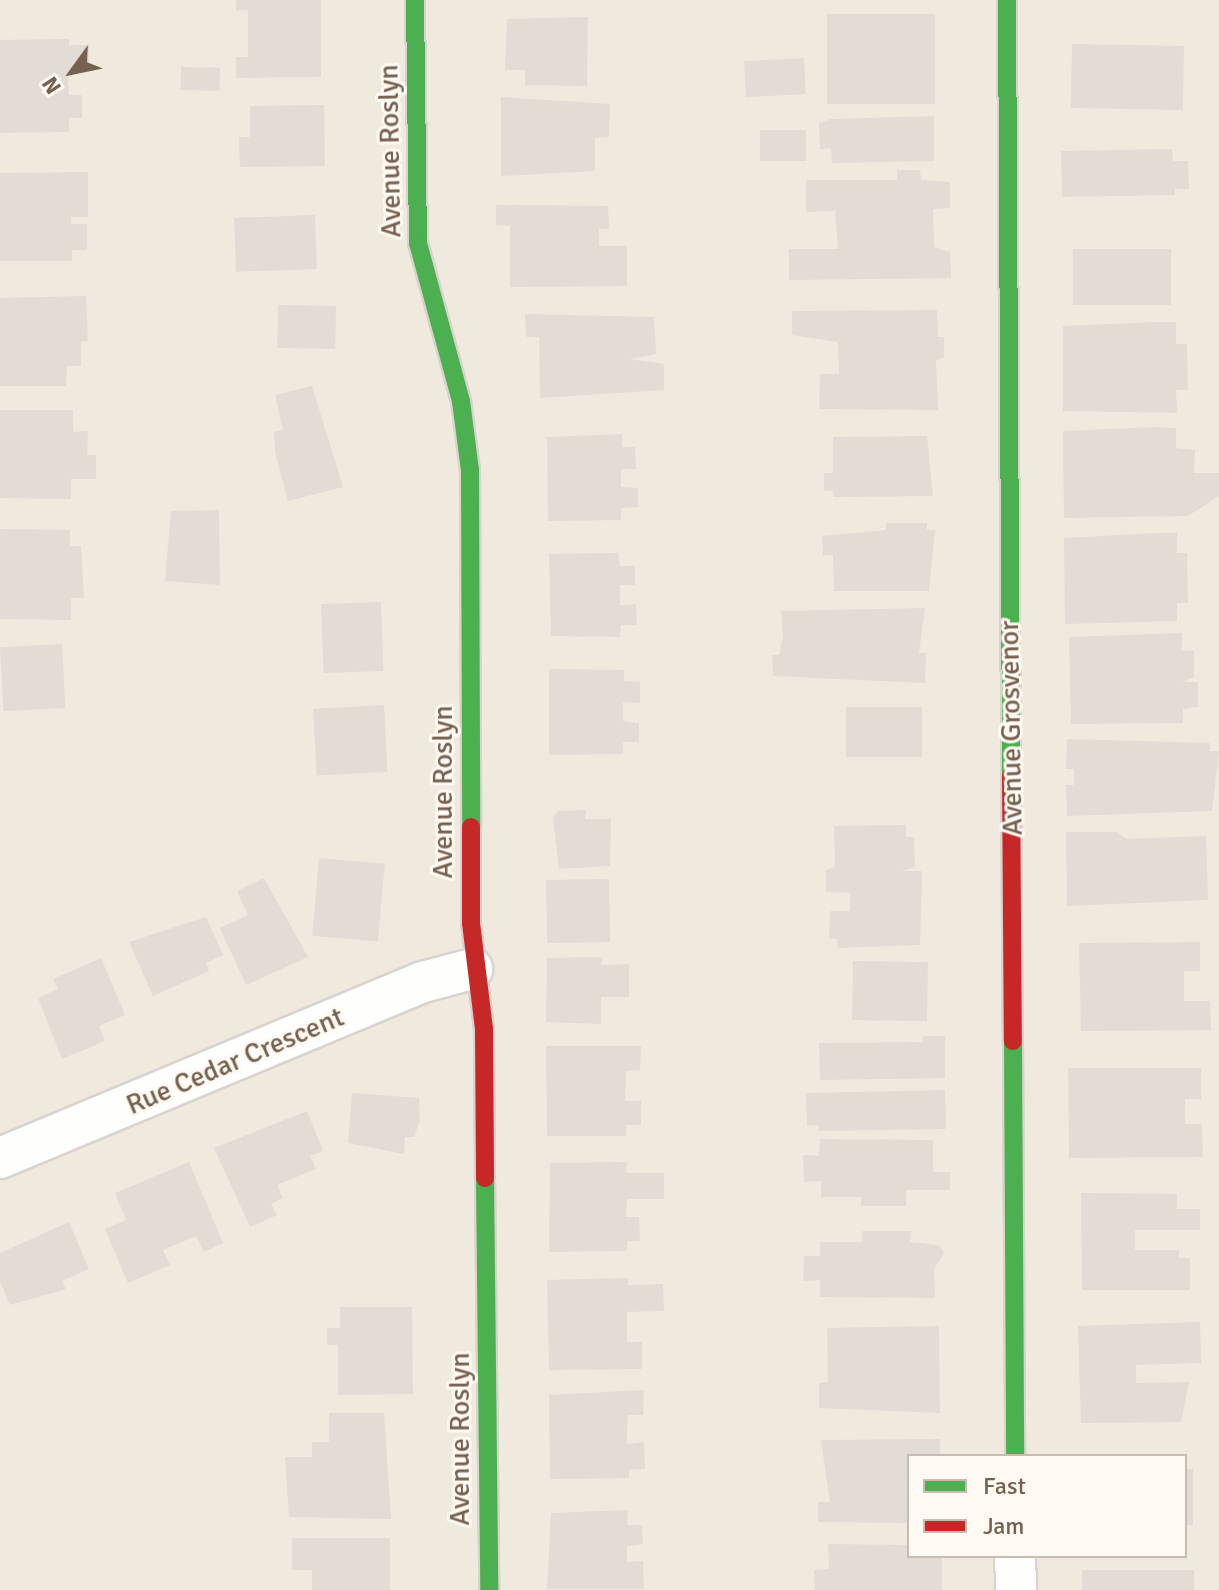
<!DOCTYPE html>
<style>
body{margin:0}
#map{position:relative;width:1219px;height:1590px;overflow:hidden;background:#f8f6f0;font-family:Signika,sans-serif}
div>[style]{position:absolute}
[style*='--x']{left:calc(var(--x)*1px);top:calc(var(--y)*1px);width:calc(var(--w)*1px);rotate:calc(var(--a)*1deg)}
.residential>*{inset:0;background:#f0e9de}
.building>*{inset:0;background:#e3dcd5;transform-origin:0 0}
.roads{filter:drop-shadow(2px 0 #d8d3ce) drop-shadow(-2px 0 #d8d3ce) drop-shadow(0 2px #d8d3ce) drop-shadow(0 -2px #d8d3ce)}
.street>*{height:40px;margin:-20px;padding:0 20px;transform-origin:20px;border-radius:20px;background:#fefefd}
.fast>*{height:18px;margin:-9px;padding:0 9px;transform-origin:9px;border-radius:9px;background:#4caf50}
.jam>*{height:18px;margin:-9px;padding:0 9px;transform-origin:9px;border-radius:9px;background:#c62828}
span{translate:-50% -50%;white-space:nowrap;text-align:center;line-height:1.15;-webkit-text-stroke:6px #fefaf3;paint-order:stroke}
.street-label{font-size:28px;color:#766050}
.legend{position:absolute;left:907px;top:1454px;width:280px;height:104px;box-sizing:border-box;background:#fefaf3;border:2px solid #c8bcb2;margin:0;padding:10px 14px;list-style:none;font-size:24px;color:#766050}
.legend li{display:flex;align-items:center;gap:16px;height:40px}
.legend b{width:40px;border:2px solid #c8bcb2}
.north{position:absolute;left:32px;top:32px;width:80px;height:80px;-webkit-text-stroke:6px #fefaf3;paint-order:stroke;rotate:237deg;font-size:22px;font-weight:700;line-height:32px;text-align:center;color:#766050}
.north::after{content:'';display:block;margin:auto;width:28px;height:36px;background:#766050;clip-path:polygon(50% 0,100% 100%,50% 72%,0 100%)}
</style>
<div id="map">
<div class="residential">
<i style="clip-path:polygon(evenodd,0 0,1219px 0,1219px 1590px,0 1590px,0 0,909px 1456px,1185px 1456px,1185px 1556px,909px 1556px,909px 1456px)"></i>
</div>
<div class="building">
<i style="clip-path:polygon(236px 0,321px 0,321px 77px,236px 78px,236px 57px,248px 57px,248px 10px,236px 11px)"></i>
<i style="left:935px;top:14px;width:90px;height:108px;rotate:90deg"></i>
<i style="clip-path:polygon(588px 17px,587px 86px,525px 85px,525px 70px,505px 70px,507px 19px)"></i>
<i style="clip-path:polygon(69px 39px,69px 45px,89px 45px,89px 71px,68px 72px,69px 95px,82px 95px,82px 118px,69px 118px,69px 132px,0 133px,0 40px)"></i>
<i style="left:1184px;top:46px;width:64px;height:112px;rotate:91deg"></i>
<i style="left:804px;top:58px;width:36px;height:60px;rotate:87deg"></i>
<i style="left:181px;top:67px;width:39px;height:23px;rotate:1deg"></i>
<i style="clip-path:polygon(501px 97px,610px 104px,609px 137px,595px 138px,595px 171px,501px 176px)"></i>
<i style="clip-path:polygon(324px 105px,325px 166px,240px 167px,239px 137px,250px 137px,250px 106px)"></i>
<i style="clip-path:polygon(934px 116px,934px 161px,832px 163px,831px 148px,820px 149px,819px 123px,831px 119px)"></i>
<i style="left:760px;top:130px;width:46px;height:31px"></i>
<i style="clip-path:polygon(1172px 149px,1173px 161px,1188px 161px,1189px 189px,1175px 189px,1175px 195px,1062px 197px,1061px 151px)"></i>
<i style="clip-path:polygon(897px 170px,920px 170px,921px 180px,950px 182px,950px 208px,933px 209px,934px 247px,950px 252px,951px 278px,789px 280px,789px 249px,838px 249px,835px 211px,806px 212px,806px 180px,897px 180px)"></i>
<i style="clip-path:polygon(88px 172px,88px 217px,71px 217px,71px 224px,87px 224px,87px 250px,72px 250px,72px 261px,0 261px,0 173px)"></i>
<i style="clip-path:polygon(496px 205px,608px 206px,609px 229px,599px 229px,599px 246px,627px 246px,627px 286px,510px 287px,510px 226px,496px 225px)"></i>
<i style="left:315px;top:215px;width:54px;height:81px;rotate:88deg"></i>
<i style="left:1073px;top:249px;width:98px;height:56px"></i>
<i style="clip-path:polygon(86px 296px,88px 341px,81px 342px,81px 366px,67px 366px,66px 386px,0 386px,0 298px)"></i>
<i style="left:278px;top:305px;width:58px;height:43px;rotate:1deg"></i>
<i style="clip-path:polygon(937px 310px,938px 337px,944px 337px,944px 357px,936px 360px,938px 410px,819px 409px,820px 374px,839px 374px,838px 342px,792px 335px,792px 311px)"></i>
<i style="clip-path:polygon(525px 314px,654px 317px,656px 354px,630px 359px,664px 364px,664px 390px,540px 398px,539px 337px,526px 337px)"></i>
<i style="clip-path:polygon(1157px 322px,1176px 322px,1176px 344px,1187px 344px,1188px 390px,1176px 390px,1177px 413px,1063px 411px,1063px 326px)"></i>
<i style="clip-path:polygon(312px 386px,343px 487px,288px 501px,275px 452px,274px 432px,283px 430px,275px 395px)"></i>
<i style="clip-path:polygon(0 410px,73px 410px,73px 432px,88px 431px,87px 455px,96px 455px,96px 479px,71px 479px,71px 499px,0 498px)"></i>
<i style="clip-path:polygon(1157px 427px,1176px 428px,1176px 448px,1195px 450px,1194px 473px,1219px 473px,1219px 496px,1188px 516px,1064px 518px,1063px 431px)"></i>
<i style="clip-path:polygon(622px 434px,622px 447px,635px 447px,636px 469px,621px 469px,621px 487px,638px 488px,638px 507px,621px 508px,621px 520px,548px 521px,547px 437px)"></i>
<i style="clip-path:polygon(927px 436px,933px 496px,834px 497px,833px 490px,824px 491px,824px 473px,833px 473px,833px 437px)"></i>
<i style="clip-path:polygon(219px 510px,220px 585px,165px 581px,171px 511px)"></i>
<i style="clip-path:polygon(886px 523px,927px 523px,927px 530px,935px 530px,929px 591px,834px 591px,833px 555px,823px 555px,822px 536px,886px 530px)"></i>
<i style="clip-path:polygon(0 529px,70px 530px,70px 546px,81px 546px,84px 598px,71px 598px,71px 620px,0 619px)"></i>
<i style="clip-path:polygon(1158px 533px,1177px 533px,1177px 553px,1187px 553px,1188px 603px,1177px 603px,1177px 621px,1065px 624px,1064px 538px)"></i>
<i style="clip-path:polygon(618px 553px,620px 566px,635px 566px,635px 585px,620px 585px,620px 605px,636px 604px,637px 625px,621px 625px,620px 637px,551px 636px,549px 554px)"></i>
<i style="left:381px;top:602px;width:69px;height:60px;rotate:88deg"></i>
<i style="clip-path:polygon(925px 608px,919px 653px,926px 653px,925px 683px,773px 676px,772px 655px,779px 655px,783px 636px,781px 611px)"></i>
<i style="clip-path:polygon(1182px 633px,1182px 651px,1194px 650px,1194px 677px,1183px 682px,1198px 682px,1198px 707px,1183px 709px,1183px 723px,1071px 724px,1069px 637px)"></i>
<i style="left:62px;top:644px;width:64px;height:62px;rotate:87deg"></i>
<i style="clip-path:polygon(549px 669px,624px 670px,624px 681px,640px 682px,640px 703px,623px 702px,623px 721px,639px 723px,639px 742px,623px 742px,623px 754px,549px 755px)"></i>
<i style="left:384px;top:705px;width:67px;height:71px;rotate:87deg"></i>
<i style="left:846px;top:707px;width:76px;height:50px"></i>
<i style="clip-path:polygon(1067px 739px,1210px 743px,1210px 751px,1219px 751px,1212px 811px,1067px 816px,1066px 785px,1074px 785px,1074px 769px,1066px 769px)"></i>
<i style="clip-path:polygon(586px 810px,585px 819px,611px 819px,610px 866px,559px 869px,553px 818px,558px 811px)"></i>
<i style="clip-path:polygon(906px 825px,906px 837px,914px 837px,915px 867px,901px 871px,922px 871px,920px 945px,838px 948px,837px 939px,829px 939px,830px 911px,850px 911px,850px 893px,826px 892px,826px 870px,835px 867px,834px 826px)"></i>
<i style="clip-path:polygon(1066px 832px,1117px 832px,1127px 839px,1206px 836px,1208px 900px,1067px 906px)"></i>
<i style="left:319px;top:858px;width:66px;height:78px;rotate:5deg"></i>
<i style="clip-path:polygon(264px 878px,308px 957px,246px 985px,220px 928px,248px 915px,237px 891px)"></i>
<i style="left:609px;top:879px;width:63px;height:63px;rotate:89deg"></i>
<i style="clip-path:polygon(206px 917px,223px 955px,206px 963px,209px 971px,153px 996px,129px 942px)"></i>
<i style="clip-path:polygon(1200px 942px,1200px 971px,1184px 971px,1184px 1001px,1210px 1001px,1211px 1030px,1081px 1031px,1079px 943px)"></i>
<i style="clip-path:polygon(602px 957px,601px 965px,629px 964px,629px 997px,601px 997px,601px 1024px,546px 1022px,547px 958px)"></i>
<i style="clip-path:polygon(101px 958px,125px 1015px,99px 1026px,105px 1041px,62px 1059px,38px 998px,58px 989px,53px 979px)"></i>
<i style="left:853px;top:961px;width:75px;height:59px;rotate:1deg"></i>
<i style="clip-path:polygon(923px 1036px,945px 1036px,945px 1078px,820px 1080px,819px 1043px,923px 1042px)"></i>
<i style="clip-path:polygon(546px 1046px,641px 1046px,640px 1070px,626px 1071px,625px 1101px,641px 1101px,641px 1125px,626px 1125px,626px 1136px,547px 1136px)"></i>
<i style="clip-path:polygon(1068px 1068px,1201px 1068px,1201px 1099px,1185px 1099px,1185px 1124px,1202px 1124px,1203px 1157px,1069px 1158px)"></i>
<i style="clip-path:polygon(945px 1090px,946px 1129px,819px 1131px,819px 1125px,807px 1126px,806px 1093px)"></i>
<i style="clip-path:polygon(352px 1093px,419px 1098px,420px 1120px,414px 1137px,405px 1137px,404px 1154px,348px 1143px)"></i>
<i style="clip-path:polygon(307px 1111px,323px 1151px,310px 1156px,316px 1169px,277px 1185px,283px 1198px,271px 1204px,277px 1215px,250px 1227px,214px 1148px)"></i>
<i style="clip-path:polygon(820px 1139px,933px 1140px,933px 1172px,950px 1172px,950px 1190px,906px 1190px,906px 1206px,861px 1206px,861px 1197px,821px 1197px,821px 1181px,804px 1182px,803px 1155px,819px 1156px)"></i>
<i style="clip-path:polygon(189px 1162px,223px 1243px,204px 1252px,196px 1236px,163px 1250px,170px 1265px,128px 1283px,105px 1229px,126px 1220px,115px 1193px)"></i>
<i style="clip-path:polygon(627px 1162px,626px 1173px,664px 1173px,664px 1199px,627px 1199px,626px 1217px,639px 1217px,640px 1241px,627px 1241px,627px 1251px,549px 1252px,550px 1163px)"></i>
<i style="clip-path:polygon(1081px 1193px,1177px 1194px,1177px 1209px,1200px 1209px,1200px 1230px,1135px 1230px,1135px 1250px,1179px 1250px,1179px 1258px,1190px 1258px,1190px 1290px,1082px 1290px)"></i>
<i style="clip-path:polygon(69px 1222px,89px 1269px,62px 1281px,66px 1289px,10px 1305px,0 1281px,0 1253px)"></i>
<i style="clip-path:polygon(862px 1231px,911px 1231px,910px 1242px,939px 1245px,944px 1253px,934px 1269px,935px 1298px,820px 1297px,820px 1280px,803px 1281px,804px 1256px,820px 1256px,820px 1242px,863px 1242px)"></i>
<i style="clip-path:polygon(628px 1278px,628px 1285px,663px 1284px,664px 1311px,627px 1312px,627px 1342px,642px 1342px,642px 1369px,549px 1370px,547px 1280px)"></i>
<i style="clip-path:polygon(340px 1307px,412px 1307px,413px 1394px,338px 1395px,338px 1345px,327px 1345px,327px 1328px,340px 1328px)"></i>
<i style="clip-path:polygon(1200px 1322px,1201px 1363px,1136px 1365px,1136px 1383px,1189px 1382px,1181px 1422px,1081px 1423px,1078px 1326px)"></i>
<i style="clip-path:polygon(939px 1326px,940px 1413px,819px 1408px,819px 1383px,828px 1382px,827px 1328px)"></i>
<i style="clip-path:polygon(644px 1390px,643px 1415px,628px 1415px,627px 1434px,627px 1444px,644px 1442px,645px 1469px,629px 1470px,629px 1478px,550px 1479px,549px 1395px)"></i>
<i style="clip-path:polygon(329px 1413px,384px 1413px,391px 1519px,289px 1517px,285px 1457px,312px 1457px,312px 1442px,329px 1442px)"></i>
<i style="clip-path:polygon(940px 1439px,940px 1456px,909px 1456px,909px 1523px,818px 1522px,818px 1502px,830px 1502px,821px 1440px)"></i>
<i style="left:1185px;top:1469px;width:8px;height:56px"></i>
<i style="clip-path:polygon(628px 1510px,627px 1525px,642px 1525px,643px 1544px,627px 1546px,627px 1562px,643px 1561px,644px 1589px,547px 1589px,551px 1513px)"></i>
<i style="clip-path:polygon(292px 1538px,390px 1538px,390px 1590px,312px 1590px,312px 1570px,292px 1570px)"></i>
<i style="clip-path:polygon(828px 1544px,909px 1545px,909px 1556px,942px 1556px,942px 1590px,815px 1590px,814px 1570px,829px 1569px)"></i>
<i style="left:1082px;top:1570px;width:112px;height:20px"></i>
</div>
<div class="roads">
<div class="street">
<i style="--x:0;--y:1158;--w:458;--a:-22.6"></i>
<i style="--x:423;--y:982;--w:51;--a:-14.9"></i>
<i style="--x:1015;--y:1556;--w:34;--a:88"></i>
</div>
<div class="fast">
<i style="--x:415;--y:0;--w:243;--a:89.3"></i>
<i style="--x:418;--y:243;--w:164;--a:74.8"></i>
<i style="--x:461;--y:401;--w:70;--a:82.6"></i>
<i style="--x:470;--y:470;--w:357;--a:89.8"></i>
<i style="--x:1007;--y:0;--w:776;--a:89.7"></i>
<i style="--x:1013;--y:1041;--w:415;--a:89.7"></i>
<i style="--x:485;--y:1178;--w:412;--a:89.4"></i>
</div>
<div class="jam">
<i style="--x:1011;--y:776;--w:265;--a:89.6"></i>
<i style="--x:471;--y:827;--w:96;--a:90"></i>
<i style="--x:471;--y:923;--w:107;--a:83"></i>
<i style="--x:484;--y:1029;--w:149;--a:89.6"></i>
</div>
</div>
<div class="street-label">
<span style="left:390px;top:151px;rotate:-91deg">Avenue Roslyn</span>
<span style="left:1011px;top:728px;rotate:-91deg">Avenue Grosvenor</span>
<span style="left:443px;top:792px;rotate:-90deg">Avenue Roslyn</span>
<span style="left:235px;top:1061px;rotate:-23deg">Rue Cedar Crescent</span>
<span style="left:460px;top:1439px;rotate:-90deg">Avenue Roslyn</span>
</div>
<ul class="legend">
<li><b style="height:10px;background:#4caf50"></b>Fast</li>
<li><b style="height:10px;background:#c62828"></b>Jam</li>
</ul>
<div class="north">N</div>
</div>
